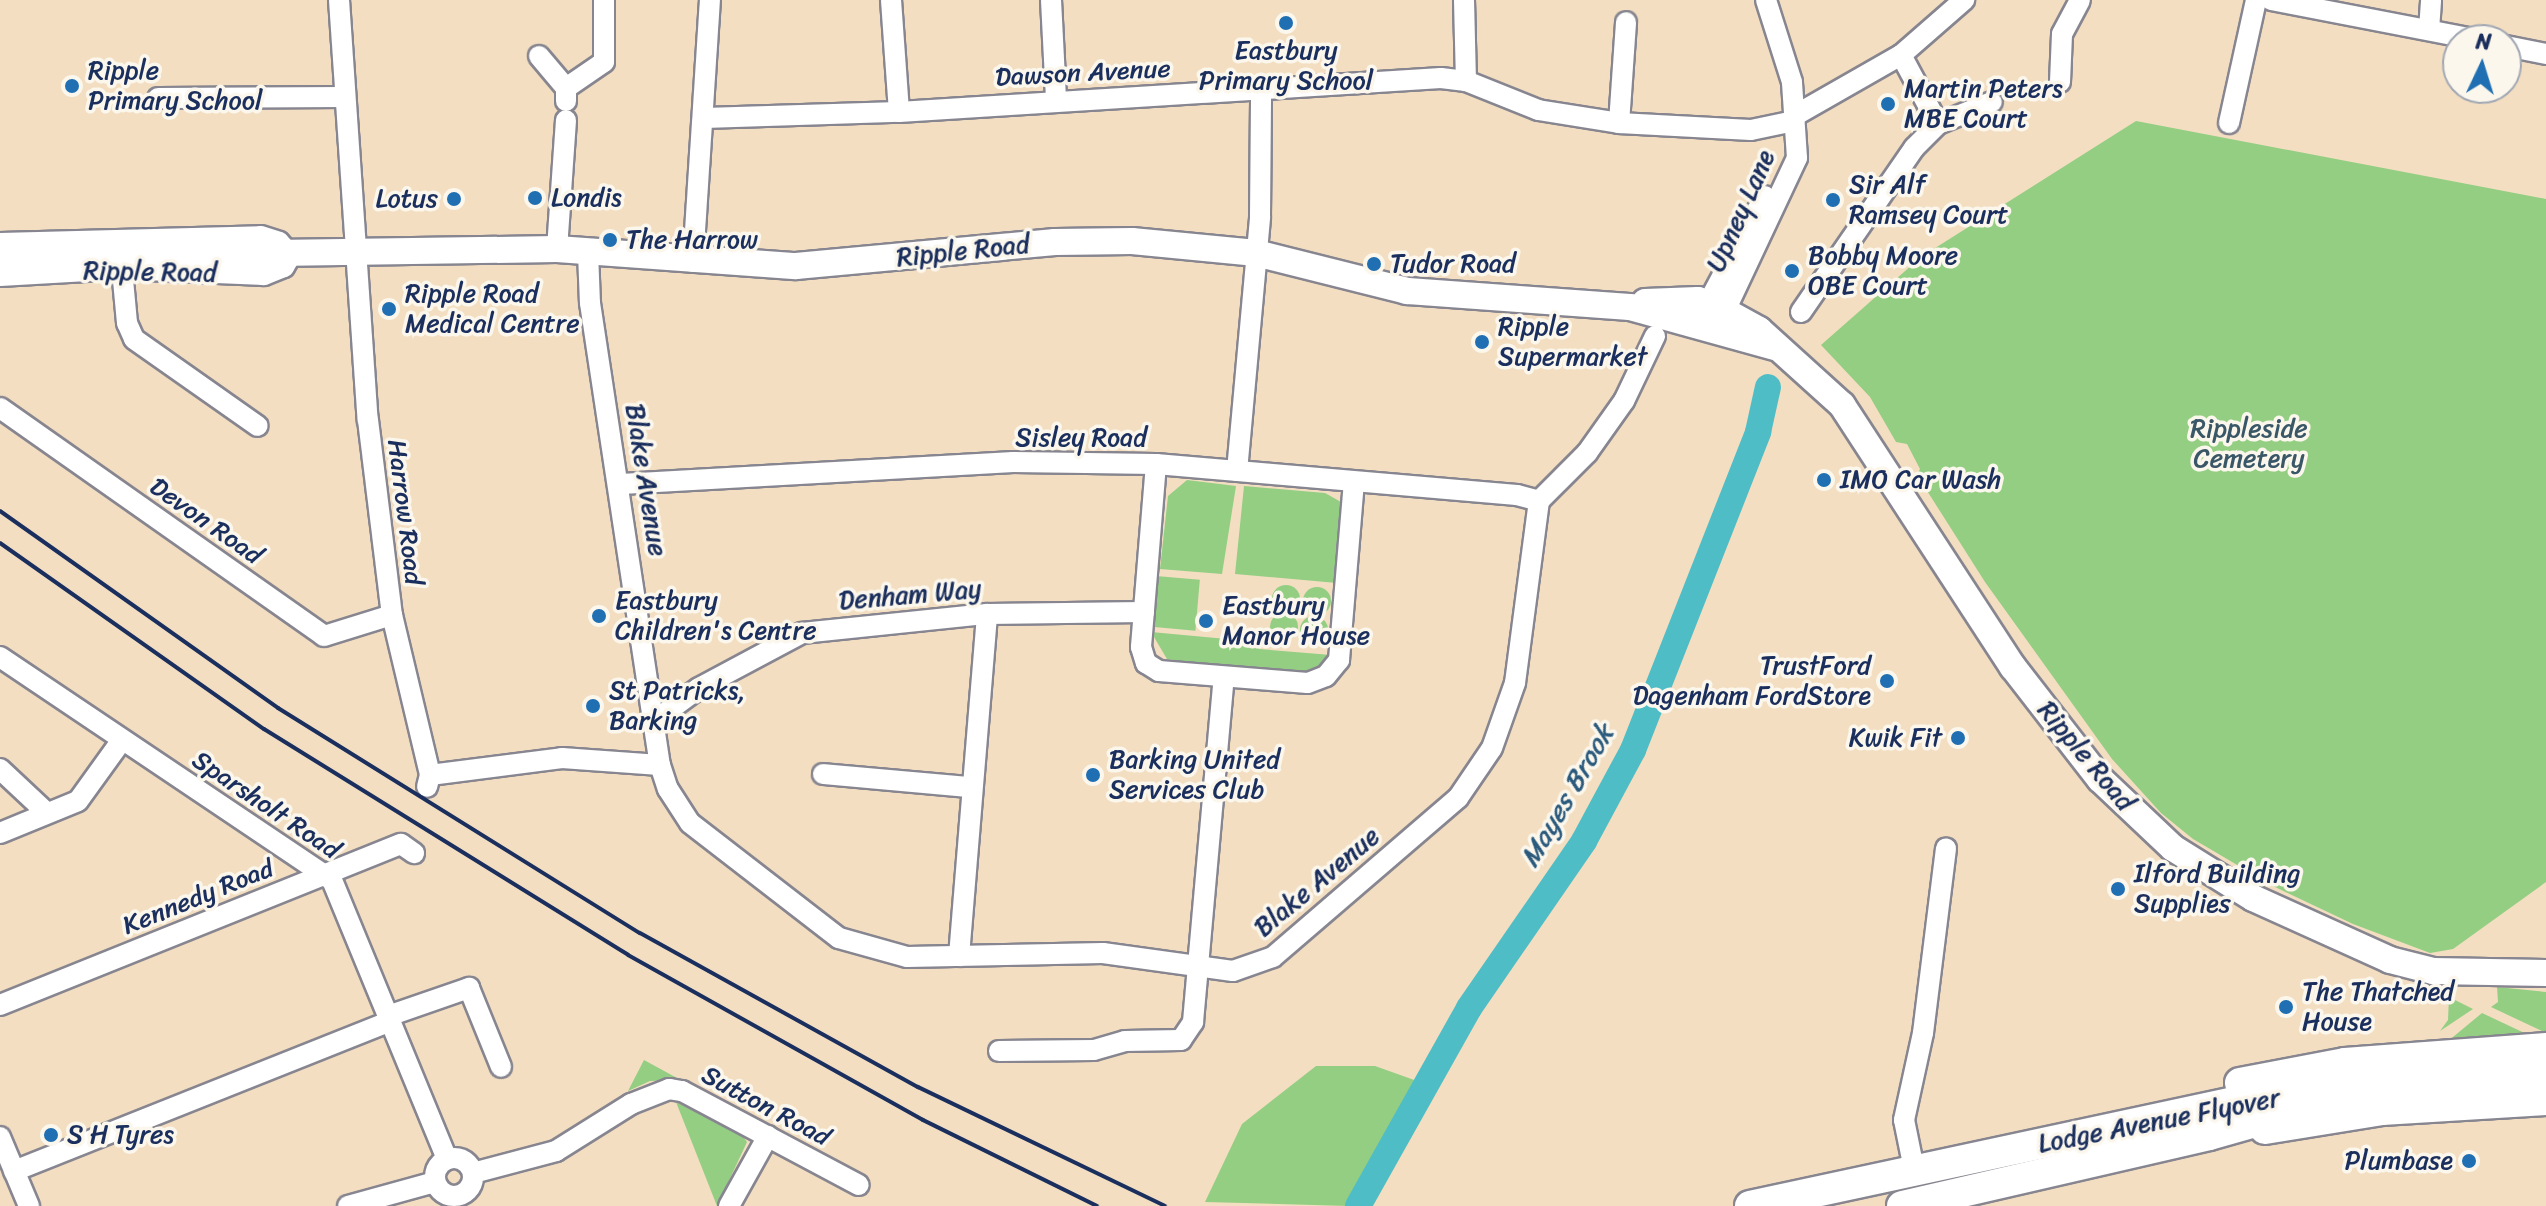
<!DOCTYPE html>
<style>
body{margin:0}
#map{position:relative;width:2546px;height:1206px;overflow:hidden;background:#f3dec1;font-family:Sriracha,sans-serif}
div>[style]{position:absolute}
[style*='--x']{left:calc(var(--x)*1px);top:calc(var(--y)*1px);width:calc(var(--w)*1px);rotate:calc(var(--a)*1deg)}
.green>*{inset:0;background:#93ce83;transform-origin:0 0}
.round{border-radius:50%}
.river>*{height:26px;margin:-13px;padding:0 13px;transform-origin:13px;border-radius:13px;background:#4fbdc6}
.roads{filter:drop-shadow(2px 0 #878690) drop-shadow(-2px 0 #878690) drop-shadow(0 2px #878690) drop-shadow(0 -2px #878690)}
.minor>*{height:20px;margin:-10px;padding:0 10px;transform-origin:10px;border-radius:10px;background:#fff}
.minor>.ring{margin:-10px;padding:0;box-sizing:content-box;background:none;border:20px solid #fff;border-radius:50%}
.major>*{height:26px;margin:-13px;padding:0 13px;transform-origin:13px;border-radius:13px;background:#fff}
.highway>*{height:30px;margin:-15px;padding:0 15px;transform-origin:15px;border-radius:15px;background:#fff}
.rail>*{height:4px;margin:-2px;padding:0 2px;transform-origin:2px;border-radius:2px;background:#1b2f5e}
.dots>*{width:22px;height:22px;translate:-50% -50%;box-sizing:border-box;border:4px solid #fbf7ec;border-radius:50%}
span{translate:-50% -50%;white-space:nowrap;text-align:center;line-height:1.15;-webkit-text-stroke:7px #fbf7ec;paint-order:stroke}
.poi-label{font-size:26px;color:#1b2f5e}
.left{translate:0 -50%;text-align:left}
.right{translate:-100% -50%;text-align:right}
.street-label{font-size:26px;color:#1b2f5e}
.park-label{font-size:26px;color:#395767}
.water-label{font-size:28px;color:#2b5a7d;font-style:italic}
.north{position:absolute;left:2442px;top:24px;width:80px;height:80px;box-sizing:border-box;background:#fbf7ec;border:2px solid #a1a7b3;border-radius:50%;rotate:4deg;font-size:22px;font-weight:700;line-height:32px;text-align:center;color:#1b2f5e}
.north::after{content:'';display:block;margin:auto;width:28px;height:36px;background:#1f6fb2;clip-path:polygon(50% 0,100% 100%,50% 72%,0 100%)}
</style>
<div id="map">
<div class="green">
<i style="clip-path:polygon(2136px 121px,2546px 199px,2546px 882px,2453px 949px,2430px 953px,2353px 924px,2273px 886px,2193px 839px,2161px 813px,2112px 759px,1985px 582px,1917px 475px,1920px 469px,1907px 444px,1896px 442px,1870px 397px,1821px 345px,1921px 257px)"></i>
<i style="clip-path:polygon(1187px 480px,1236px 486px,1222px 574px,1160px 569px,1168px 496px)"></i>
<i style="clip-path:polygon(1244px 486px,1325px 493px,1341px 502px,1337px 583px,1235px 574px)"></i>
<i style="left:1156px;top:576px;width:44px;height:51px;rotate:5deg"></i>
<i class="round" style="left:1272px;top:585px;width:28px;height:28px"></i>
<i class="round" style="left:1303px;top:587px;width:28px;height:28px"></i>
<i class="round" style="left:1270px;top:613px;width:28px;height:28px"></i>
<i class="round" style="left:1300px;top:616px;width:28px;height:28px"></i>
<i style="clip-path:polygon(1151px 632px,1259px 642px,1259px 649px,1331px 655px,1324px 674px,1196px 664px,1167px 659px)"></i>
<i style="clip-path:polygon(2497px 987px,2546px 992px,2546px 1033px,2491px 1007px,2498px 1002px)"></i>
<i style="clip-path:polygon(2449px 997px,2473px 1009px,2440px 1031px,2448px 1020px)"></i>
<i style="clip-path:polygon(2482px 1013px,2535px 1038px,2447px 1042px)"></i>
<i style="clip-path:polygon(644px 1060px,677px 1078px,676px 1080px,650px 1081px,628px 1091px)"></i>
<i style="clip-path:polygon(1316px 1066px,1375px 1066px,1417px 1081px,1348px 1206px,1205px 1202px,1242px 1124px)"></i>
<i style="clip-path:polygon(676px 1102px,741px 1134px,747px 1142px,717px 1206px)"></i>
</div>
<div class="river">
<i style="--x:1358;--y:1206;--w:227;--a:-60.7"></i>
<i style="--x:1469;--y:1008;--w:203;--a:-55.4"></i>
<i style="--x:1584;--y:841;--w:103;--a:-61.7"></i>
<i style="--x:1633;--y:750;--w:342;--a:-68.5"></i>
<i style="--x:1758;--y:432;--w:46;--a:-77.5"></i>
</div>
<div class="roads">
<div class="minor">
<i style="--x:339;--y:0;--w:421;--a:86.1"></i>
<i style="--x:368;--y:420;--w:196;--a:83"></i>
<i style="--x:392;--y:615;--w:164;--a:76.6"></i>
<i style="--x:430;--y:775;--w:12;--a:104"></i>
<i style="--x:891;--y:0;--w:112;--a:85.9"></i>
<i style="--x:1051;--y:0;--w:99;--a:87.1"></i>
<i style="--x:1464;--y:0;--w:81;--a:88.6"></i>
<i style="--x:2271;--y:0;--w:212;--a:10.9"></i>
<i style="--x:2429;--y:30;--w:30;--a:-86"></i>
<i style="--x:2506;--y:46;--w:41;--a:11.3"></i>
<i style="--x:1901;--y:55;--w:78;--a:61.8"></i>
<i style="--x:539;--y:56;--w:42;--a:49.8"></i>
<i style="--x:2060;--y:82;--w:48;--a:-87.6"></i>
<i style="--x:2062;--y:34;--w:38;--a:-62"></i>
<i style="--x:158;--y:98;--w:187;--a:-0.3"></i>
<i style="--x:566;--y:101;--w:13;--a:-90"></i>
<i style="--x:566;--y:88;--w:46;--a:-34.4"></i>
<i style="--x:604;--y:62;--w:62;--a:-90"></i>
<i style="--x:1794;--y:116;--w:123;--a:-29.7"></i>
<i style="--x:1901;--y:55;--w:84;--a:-41.1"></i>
<i style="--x:704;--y:118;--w:195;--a:-1.8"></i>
<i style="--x:899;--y:112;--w:543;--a:-3.59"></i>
<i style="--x:1441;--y:78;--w:25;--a:7"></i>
<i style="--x:1466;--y:81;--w:78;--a:21.9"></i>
<i style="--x:1538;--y:110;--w:82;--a:9.1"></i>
<i style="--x:1619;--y:123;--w:132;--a:3"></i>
<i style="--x:1751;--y:130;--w:44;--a:-11.8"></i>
<i style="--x:1619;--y:123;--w:101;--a:-86"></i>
<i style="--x:2229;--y:123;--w:126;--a:-77.6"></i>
<i style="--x:0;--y:243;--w:261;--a:-1.5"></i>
<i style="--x:261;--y:236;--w:19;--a:18"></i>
<i style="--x:279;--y:242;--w:18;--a:47"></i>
<i style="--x:291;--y:255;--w:14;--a:120"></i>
<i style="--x:284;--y:267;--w:22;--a:158"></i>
<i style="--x:264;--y:275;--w:142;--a:-177.6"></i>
<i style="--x:122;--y:269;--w:122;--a:176.7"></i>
<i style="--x:557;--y:249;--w:129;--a:-86"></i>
<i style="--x:588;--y:252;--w:51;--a:87.8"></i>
<i style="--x:590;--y:303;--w:467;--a:81.4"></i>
<i style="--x:660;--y:765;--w:25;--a:72"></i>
<i style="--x:668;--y:789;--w:40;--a:57.1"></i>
<i style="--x:690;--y:823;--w:188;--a:37.7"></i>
<i style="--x:839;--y:938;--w:71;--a:15.6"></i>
<i style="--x:907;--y:957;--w:196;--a:-1.2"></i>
<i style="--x:1103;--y:953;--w:131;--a:7.9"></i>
<i style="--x:1233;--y:971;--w:42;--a:-19.3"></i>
<i style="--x:1273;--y:957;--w:244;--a:-40.7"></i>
<i style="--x:1458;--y:798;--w:60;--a:-55.8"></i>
<i style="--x:1492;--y:748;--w:69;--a:-70.5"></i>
<i style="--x:1515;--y:683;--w:184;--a:-82.5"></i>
<i style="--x:1539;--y:501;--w:68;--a:-45"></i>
<i style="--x:1587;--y:453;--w:64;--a:-54.6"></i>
<i style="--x:1624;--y:401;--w:72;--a:-64.5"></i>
<i style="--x:693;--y:262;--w:263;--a:-86.3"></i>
<i style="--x:122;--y:269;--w:54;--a:84.7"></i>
<i style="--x:127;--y:323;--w:17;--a:66"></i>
<i style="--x:134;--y:339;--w:151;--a:35.1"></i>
<i style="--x:1708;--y:303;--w:121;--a:-62"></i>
<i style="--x:1725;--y:311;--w:169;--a:-64.8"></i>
<i style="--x:1797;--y:158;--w:76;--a:-93.8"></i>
<i style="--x:1792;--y:82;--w:86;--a:-107.6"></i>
<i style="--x:1801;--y:312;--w:199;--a:-55.4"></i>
<i style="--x:1914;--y:148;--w:34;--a:-45"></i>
<i style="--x:1938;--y:124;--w:58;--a:-22.2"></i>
<i style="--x:0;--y:408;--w:396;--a:35.1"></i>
<i style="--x:324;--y:636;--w:71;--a:-17.2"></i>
<i style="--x:1156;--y:464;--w:184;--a:94.7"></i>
<i style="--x:1141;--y:647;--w:17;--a:73"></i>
<i style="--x:1146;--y:663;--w:15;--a:32"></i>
<i style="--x:1159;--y:671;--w:149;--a:4.6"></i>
<i style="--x:1308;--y:683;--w:19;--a:-21"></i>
<i style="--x:1326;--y:676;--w:21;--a:-51"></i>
<i style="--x:1339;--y:660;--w:178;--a:-85.2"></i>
<i style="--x:1237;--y:471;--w:256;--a:-84.8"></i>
<i style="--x:1260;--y:216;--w:127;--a:-89.5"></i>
<i style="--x:621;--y:484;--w:393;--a:-3.2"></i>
<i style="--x:1013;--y:462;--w:143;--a:0.8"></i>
<i style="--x:1156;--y:464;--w:362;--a:4.9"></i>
<i style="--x:1517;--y:495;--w:23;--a:15"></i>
<i style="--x:0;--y:657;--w:400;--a:33.9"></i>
<i style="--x:332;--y:880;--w:302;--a:67.6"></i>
<i style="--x:657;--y:719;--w:52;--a:-36.4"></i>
<i style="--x:699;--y:688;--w:117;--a:-28.1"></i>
<i style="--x:802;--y:633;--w:186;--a:-5.9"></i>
<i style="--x:987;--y:614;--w:157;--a:-0.7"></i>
<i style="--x:0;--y:769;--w:64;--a:43.1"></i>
<i style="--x:823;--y:774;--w:147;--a:5.1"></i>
<i style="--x:430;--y:775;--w:133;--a:-7.3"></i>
<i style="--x:562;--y:758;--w:98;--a:4.1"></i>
<i style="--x:0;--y:833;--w:84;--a:-22.3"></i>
<i style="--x:78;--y:801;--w:75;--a:-54.2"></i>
<i style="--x:959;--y:956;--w:343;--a:-85.3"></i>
<i style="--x:0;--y:1005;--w:432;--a:-21.9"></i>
<i style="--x:401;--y:844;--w:16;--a:35"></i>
<i style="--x:388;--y:1016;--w:86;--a:-19.1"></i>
<i style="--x:469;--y:988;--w:85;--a:67.9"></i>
<i style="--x:999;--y:1051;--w:95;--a:-0.6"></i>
<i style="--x:1094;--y:1050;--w:32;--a:-16"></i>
<i style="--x:1125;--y:1041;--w:56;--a:-1"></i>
<i style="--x:1181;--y:1040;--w:22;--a:-56"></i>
<i style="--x:1193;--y:1022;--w:346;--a:-84.9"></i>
<i style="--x:0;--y:1137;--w:75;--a:67.2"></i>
<i class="ring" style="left:435px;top:1158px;width:18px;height:18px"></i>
<i style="--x:1914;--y:1169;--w:50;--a:-101.5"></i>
<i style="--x:1904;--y:1120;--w:89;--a:-77.7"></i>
<i style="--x:1923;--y:1033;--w:186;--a:-82.9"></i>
<i style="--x:14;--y:1171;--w:405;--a:-21.7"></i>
<i style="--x:473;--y:1173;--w:86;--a:-14.8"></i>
<i style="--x:556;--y:1151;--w:89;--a:-32.1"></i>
<i style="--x:631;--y:1104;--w:41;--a:-21.5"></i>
<i style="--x:669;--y:1089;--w:13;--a:9"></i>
<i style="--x:682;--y:1091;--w:200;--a:28"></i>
<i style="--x:348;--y:1206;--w:90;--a:-15.4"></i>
<i style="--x:729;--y:1206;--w:80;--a:-60.9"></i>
</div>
<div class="major">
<i style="--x:0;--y:257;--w:557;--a:-0.82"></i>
<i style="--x:557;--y:249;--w:240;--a:4.1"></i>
<i style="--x:796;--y:266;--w:260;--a:-5.3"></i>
<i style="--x:1055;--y:242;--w:77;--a:-0.7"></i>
<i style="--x:1132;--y:241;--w:125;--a:5.5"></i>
<i style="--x:1256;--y:253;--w:156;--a:14.1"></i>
<i style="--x:1407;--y:291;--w:224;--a:4.1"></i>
<i style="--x:1630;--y:307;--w:149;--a:15.5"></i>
<i style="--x:1645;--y:302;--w:53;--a:-2.2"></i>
<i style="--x:1698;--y:300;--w:29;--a:22"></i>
<i style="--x:1725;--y:311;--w:39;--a:29"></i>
<i style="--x:1759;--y:330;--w:112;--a:42.1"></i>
<i style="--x:1842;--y:405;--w:313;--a:56.9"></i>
<i style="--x:2013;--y:667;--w:142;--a:52.2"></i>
<i style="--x:2100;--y:779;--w:100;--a:43.4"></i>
<i style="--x:2173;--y:848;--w:94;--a:32"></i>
<i style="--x:2253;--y:898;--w:150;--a:24.3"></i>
<i style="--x:2390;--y:960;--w:44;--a:14.3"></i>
<i style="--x:2433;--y:971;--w:113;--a:1"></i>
</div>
<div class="highway">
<i style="--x:2240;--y:1083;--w:107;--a:-10.8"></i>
<i style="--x:2345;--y:1063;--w:202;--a:-4.3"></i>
<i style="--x:2265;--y:1129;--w:119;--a:-9.2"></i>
<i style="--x:2382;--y:1110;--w:164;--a:-3.5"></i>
<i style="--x:1750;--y:1206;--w:519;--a:-12.13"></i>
<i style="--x:2257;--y:1097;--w:290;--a:-4.9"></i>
<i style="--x:1902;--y:1206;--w:315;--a:-13"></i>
<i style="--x:2209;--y:1135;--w:55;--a:-15.8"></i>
<i style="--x:2262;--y:1120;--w:44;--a:-28.3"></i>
</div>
</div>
<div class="rail">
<i style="--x:0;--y:511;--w:341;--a:35.3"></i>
<i style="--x:278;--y:708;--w:426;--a:31.9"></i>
<i style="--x:640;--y:933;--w:318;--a:29"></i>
<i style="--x:918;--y:1087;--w:274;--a:25.7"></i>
<i style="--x:0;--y:543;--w:323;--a:35.2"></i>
<i style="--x:264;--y:729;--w:428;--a:31.8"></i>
<i style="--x:628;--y:955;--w:338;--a:29.2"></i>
<i style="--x:923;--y:1120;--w:194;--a:26.3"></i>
</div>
<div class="dots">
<i style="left:1286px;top:23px;background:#1f6fb2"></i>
<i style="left:72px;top:86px;background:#1f6fb2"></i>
<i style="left:1888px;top:104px;background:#1f6fb2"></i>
<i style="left:535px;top:198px;background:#1f6fb2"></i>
<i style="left:454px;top:199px;background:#1f6fb2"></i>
<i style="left:1833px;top:200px;background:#1f6fb2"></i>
<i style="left:610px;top:240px;background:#1f6fb2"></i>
<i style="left:1374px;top:264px;background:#1f6fb2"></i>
<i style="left:1792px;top:271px;background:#1f6fb2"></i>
<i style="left:389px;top:309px;background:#1f6fb2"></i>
<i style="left:1482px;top:342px;background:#1f6fb2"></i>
<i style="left:1824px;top:480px;background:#1f6fb2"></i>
<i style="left:599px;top:616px;background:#1f6fb2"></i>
<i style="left:1206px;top:621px;background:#1f6fb2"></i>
<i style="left:1887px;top:681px;background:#1f6fb2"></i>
<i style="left:593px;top:706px;background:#1f6fb2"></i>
<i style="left:1958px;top:738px;background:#1f6fb2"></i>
<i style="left:1093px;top:775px;background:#1f6fb2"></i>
<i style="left:2118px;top:889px;background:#1f6fb2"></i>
<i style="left:2286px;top:1007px;background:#1f6fb2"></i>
<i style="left:51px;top:1135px;background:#1f6fb2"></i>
<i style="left:2469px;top:1161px;background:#1f6fb2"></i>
</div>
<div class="poi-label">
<span style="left:1286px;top:66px">Eastbury<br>Primary School</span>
<span class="left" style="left:88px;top:86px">Ripple<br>Primary School</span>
<span class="left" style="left:1904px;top:104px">Martin Peters<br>MBE Court</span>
<span class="left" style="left:1849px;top:200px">Sir Alf<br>Ramsey Court</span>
<span class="left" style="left:551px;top:198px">Londis</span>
<span class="right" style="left:438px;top:199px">Lotus</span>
<span class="left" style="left:626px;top:240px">The Harrow</span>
<span class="left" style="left:1808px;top:271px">Bobby Moore<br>OBE Court</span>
<span class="left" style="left:1390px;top:264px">Tudor Road</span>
<span class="left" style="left:405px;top:309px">Ripple Road<br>Medical Centre</span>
<span class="left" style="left:1498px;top:342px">Ripple<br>Supermarket</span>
<span class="left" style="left:1840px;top:480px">IMO Car Wash</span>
<span class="left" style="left:615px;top:616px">Eastbury<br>Children's Centre</span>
<span class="left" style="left:1222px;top:621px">Eastbury<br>Manor House</span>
<span class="right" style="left:1871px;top:681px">TrustFord<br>Dagenham FordStore</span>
<span class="left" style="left:609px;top:706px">St Patricks,<br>Barking</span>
<span class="right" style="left:1942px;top:738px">Kwik Fit</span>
<span class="left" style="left:1109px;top:775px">Barking United<br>Services Club</span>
<span class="left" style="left:2134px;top:889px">Ilford Building<br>Supplies</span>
<span class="left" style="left:2302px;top:1007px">The Thatched<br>House</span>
<span class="left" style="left:67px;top:1135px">S H Tyres</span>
<span class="right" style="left:2453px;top:1161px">Plumbase</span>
</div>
<div class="street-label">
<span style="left:1083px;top:73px;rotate:-3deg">Dawson Avenue</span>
<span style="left:1741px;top:211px;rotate:-66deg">Upney Lane</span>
<span style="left:963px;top:251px;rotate:-6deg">Ripple Road</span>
<span style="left:150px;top:272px;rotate:1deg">Ripple Road</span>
<span style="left:1081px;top:438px">Sisley Road</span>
<span style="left:646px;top:480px;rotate:81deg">Blake Avenue</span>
<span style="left:405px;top:512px;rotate:83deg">Harrow Road</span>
<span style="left:206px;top:521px;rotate:35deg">Devon Road</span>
<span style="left:910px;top:595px;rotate:-5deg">Denham Way</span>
<span style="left:2086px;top:756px;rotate:50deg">Ripple Road</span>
<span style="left:266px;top:805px;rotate:34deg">Sparsholt Road</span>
<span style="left:1317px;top:882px;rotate:-40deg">Blake Avenue</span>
<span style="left:198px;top:897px;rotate:-22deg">Kennedy Road</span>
<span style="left:766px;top:1106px;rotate:28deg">Sutton Road</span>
<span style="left:2159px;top:1121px;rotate:-11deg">Lodge Avenue Flyover</span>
</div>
<div class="park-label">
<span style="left:2249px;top:444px">Rippleside<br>Cemetery</span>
</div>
<div class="water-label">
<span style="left:1567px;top:796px;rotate:-60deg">Mayes Brook</span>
</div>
<div class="north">N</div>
</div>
